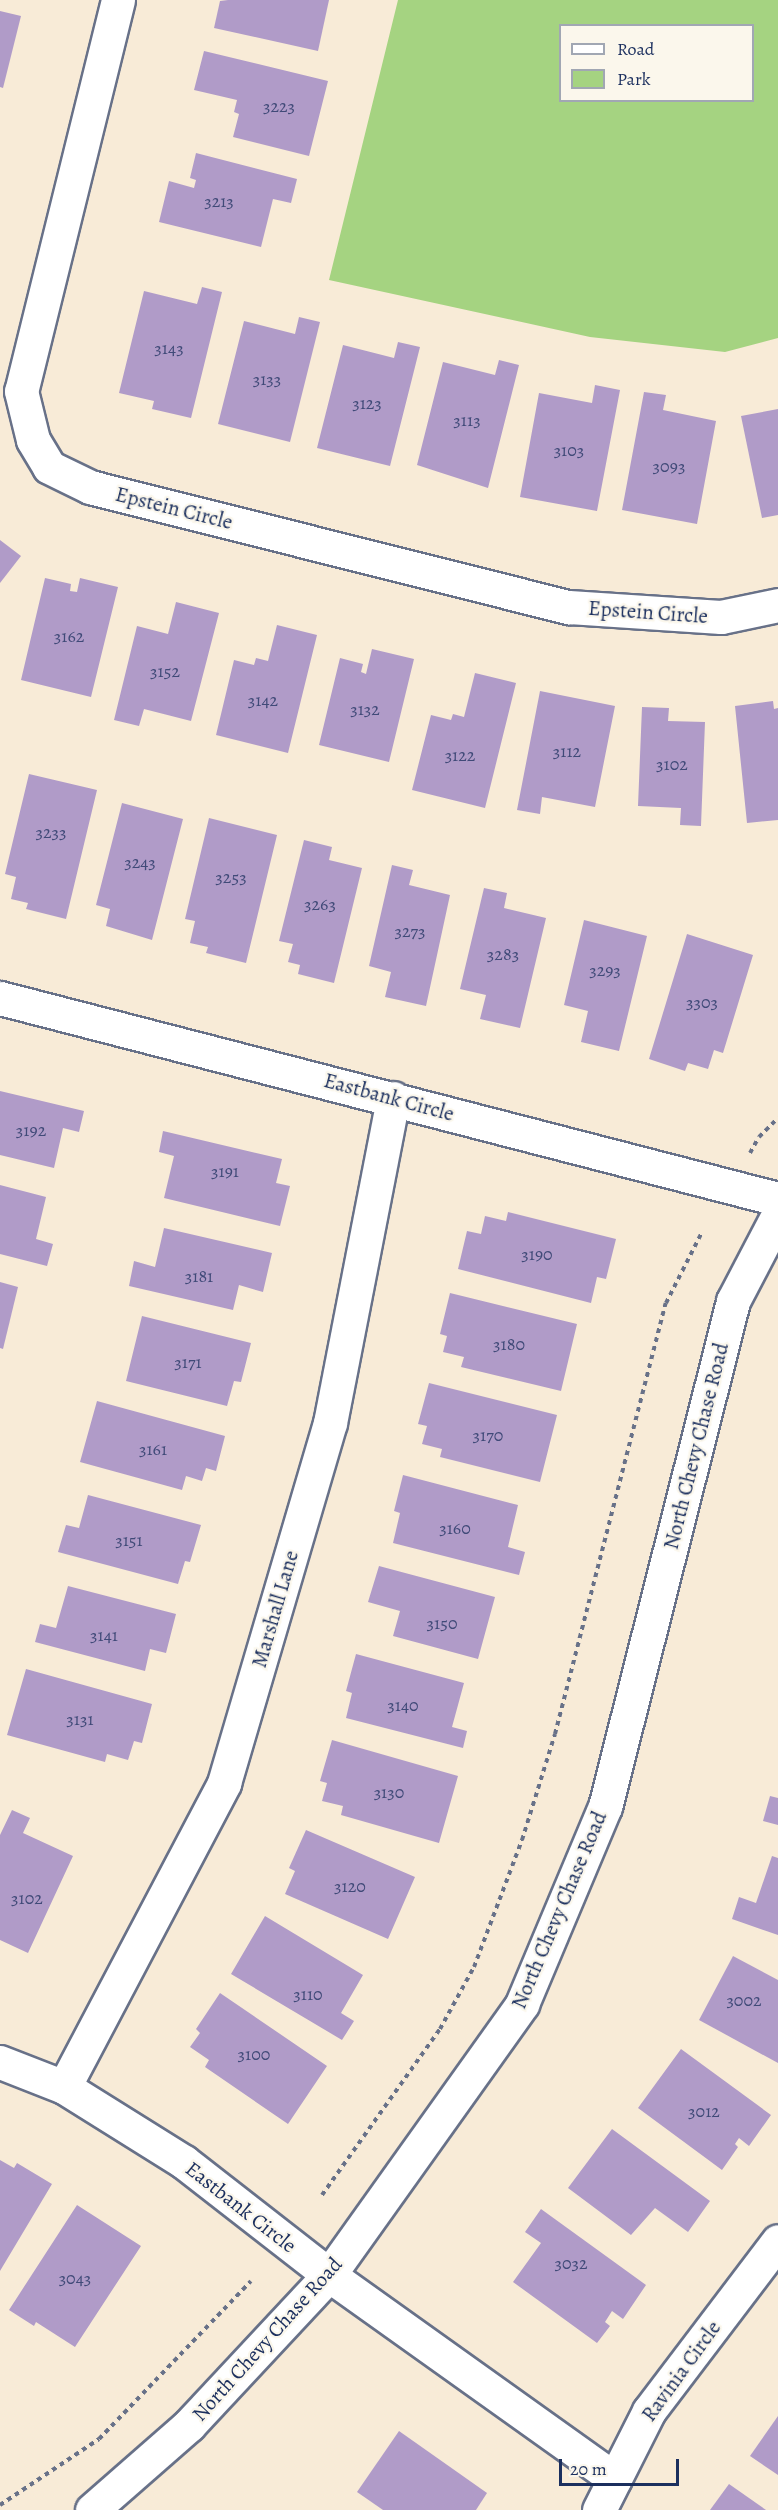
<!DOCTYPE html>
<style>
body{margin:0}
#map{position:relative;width:778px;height:2510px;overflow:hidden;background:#f8ebd7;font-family:Alegreya,serif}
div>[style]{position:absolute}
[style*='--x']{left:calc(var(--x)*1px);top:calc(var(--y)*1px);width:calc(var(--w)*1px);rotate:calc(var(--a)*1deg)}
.green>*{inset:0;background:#a5d381}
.building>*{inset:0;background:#b09bc8}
.path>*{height:4px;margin-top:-2px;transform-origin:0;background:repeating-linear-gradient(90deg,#687188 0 4.5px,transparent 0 9px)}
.roads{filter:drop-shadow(2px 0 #687188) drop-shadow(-2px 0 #687188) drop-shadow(0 2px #687188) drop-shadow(0 -2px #687188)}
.minor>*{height:33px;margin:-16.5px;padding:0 16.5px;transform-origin:16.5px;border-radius:16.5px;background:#fff}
span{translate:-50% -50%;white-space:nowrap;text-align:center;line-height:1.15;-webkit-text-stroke:4.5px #fbf7ec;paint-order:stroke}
.number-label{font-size:18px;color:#404a78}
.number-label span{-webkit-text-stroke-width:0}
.street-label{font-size:21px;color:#1b2f5e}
.legend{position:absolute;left:559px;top:24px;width:195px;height:78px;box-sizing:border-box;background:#fbf7ec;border:2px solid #a1a7b3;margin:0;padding:8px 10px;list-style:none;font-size:18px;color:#1b2f5e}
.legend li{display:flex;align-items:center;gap:12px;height:30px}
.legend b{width:30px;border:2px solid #a1a7b3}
.scale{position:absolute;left:559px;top:2459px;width:120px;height:27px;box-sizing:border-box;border:3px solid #1b2f5e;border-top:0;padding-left:8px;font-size:18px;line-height:21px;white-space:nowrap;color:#1b2f5e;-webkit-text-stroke:4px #fbf7ec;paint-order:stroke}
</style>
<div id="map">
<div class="green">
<i style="clip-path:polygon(evenodd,398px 0,778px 0,778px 338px,725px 352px,590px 337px,329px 280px,398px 0,560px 26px,752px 26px,752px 100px,560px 100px,560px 26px)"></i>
</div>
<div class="building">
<i style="clip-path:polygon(228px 0,329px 0,318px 51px,214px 28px,220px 1px)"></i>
<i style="clip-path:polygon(0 11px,21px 16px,3px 88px,0 87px)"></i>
<i style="clip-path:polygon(204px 51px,328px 81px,309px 156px,233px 137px,239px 114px,234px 112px,237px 100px,194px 90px)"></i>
<i style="clip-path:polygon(196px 153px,297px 179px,291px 203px,273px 199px,261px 247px,159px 222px,169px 181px,194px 188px,196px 180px,190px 178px)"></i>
<i style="clip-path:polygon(202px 287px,222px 292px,191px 418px,152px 409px,154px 401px,119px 393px,144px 291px,197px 304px)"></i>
<i style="clip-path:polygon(299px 317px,320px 322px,290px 442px,218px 424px,244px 321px,295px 334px)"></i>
<i style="clip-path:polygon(398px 342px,420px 347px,390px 466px,317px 448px,343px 345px,394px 358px)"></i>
<i style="clip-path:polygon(499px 360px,519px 365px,488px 488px,417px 465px,443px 362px,495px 375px)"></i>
<i style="clip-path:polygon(595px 385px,620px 390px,597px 511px,520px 497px,539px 393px,592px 403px)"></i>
<i style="clip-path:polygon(644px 392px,666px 395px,663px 410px,716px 421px,697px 524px,622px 510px)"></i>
<i style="clip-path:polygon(778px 409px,778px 515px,762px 518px,741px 416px)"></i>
<i style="clip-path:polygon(0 540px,21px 556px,0 583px)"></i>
<i style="clip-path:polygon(45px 578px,71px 584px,70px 591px,77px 592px,80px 578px,118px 587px,91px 697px,21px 680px)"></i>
<i style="clip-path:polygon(176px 602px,219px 613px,191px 721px,144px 709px,139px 726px,114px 720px,137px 626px,168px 634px)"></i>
<i style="clip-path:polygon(277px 625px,317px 635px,288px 753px,216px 735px,234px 660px,254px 665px,256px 658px,268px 661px)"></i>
<i style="clip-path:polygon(372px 649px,414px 659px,389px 762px,319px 745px,340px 658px,363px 664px,361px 672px,366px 674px)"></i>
<i style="clip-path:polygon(475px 673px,516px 683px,485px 808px,412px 790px,431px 715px,451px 720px,453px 714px,464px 717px)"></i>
<i style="clip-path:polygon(540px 691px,615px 706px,595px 807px,542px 797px,540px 814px,517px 810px)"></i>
<i style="clip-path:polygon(773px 701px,774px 709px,778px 708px,778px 820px,747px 823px,735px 706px)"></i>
<i style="clip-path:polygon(642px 707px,669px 708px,668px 721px,705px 722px,701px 826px,680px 825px,681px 808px,638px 806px)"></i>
<i style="clip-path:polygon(29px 774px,97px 790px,66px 919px,26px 909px,28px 903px,11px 899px,16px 877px,5px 874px)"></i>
<i style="clip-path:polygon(122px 803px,183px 819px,152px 940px,106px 926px,110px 909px,96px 905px)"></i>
<i style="clip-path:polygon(209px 818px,277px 835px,246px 963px,206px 953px,208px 947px,190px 943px,195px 921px,185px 919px)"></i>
<i style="clip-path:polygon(304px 840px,332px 847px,329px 860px,362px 868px,334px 983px,298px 974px,300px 965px,288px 962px,293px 944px,279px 941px)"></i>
<i style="clip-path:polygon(392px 865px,413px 870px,409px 885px,450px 895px,426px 1006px,385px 997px,391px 972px,369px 966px)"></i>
<i style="clip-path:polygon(484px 888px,507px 893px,504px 908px,546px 918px,520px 1028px,480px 1019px,486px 995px,460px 989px)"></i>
<i style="clip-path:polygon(584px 920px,647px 936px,619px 1051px,581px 1042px,588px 1011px,564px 1005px)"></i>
<i style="clip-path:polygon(687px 934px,753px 955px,723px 1053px,714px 1050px,708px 1069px,688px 1063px,685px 1071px,649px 1059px)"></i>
<i style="clip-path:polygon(0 1091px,84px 1111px,79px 1132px,63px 1128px,54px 1168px,0 1155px)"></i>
<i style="clip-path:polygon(163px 1131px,282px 1159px,276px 1183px,290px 1186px,280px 1226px,164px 1198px,174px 1156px,159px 1152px)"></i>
<i style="clip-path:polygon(0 1185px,46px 1197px,36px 1239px,53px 1244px,47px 1266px,0 1254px)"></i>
<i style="clip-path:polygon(508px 1212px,616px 1239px,606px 1279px,597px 1277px,591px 1303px,458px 1269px,467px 1231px,481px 1234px,485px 1216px,506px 1221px)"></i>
<i style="clip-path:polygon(164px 1228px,272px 1253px,263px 1292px,239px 1285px,233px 1310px,129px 1286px,134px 1261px,155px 1267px)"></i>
<i style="clip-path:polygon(0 1282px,18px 1287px,3px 1349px,0 1348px)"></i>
<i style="clip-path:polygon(450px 1293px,577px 1324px,561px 1391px,461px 1367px,464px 1357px,443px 1352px,447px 1336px,440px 1334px)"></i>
<i style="clip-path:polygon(142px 1316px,251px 1343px,241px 1382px,234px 1381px,227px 1406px,126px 1381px)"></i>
<i style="clip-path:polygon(429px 1383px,557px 1415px,540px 1482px,440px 1457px,442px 1449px,422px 1444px,427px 1426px,418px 1424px)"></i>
<i style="clip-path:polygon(97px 1401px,225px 1436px,216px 1471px,206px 1468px,202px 1481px,186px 1476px,182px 1490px,80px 1462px)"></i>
<i style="clip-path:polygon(403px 1475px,518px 1505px,508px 1547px,525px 1552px,519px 1575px,393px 1543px,400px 1513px,394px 1511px)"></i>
<i style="clip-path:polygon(88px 1495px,201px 1525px,190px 1562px,185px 1561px,178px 1584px,58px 1552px,66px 1525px,79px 1528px)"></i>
<i style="clip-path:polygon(379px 1566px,495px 1597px,478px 1659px,393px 1636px,400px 1611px,368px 1602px)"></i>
<i style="clip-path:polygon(68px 1586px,176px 1614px,166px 1653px,150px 1649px,145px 1671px,35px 1642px,40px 1624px,56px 1628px)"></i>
<i style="clip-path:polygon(356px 1654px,464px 1683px,452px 1727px,467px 1731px,463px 1748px,346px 1718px,352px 1693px,346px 1691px)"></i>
<i style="clip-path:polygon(26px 1669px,152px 1704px,142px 1743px,134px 1741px,128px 1760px,107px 1754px,105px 1762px,7px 1735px)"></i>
<i style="clip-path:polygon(332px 1740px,458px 1776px,439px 1843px,341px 1815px,343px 1806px,322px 1801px,327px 1783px,320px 1781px)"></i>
<i style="clip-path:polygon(770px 1796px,778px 1798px,778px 1825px,763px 1821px)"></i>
<i style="clip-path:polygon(12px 1810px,30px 1818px,23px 1833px,73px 1856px,28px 1953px,0 1940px,0 1835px)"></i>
<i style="clip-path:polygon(306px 1830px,415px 1877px,388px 1939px,285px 1894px,295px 1871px,289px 1868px)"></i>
<i style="clip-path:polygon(772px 1856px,778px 1858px,778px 1935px,732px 1919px,739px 1897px,756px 1903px)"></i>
<i style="clip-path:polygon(265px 1916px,363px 1975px,341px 2013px,354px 2021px,342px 2040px,231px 1974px)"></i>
<i style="clip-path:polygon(733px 1956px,778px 1980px,778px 2063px,699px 2020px)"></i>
<i style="clip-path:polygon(220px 1993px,327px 2066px,288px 2124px,205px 2067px,209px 2060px,190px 2047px,200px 2033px,196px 2029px)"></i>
<i style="clip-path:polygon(681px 2049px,771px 2115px,749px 2146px,739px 2138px,735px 2144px,738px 2147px,722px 2170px,638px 2108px)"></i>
<i style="clip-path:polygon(612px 2129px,710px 2201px,688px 2232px,655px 2208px,631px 2235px,568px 2188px)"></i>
<i style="clip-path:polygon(0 2160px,14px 2168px,17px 2163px,52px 2184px,0 2271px)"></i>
<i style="clip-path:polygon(77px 2205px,141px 2246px,75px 2347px,36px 2322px,34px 2326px,9px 2310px)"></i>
<i style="clip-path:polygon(541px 2209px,646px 2285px,623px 2319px,612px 2311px,605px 2322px,610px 2326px,597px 2343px,513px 2282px,541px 2243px,525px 2232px)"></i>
<i style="clip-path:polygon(778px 2416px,778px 2475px,750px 2456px)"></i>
<i style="clip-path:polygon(399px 2431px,487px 2493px,476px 2510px,383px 2510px,357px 2492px)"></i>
<i style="clip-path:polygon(729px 2484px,766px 2510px,710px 2510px)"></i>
</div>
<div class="path">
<i style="--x:750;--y:1153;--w:18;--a:-61"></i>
<i style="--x:759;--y:1137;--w:27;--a:-45"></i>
<i style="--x:322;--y:2195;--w:204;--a:-54.6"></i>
<i style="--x:440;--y:2029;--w:71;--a:-61.3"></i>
<i style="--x:474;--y:1967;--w:136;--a:-69.3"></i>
<i style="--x:522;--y:1840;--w:111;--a:-72.7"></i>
<i style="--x:555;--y:1734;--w:445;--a:-75.6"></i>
<i style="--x:666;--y:1303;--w:77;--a:-63.1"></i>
<i style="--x:0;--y:2505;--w:119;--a:-33.7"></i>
<i style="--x:99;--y:2439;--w:219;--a:-46.1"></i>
</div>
<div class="roads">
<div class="minor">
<i style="--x:118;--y:0;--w:403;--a:103.9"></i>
<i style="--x:21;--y:391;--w:50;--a:76.2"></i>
<i style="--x:33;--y:440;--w:31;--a:59"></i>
<i style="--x:49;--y:467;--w:46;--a:26"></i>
<i style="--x:90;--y:487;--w:494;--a:14.1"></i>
<i style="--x:569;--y:607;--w:152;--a:3.8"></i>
<i style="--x:721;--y:617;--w:58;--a:-11.9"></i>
<i style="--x:0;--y:998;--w:804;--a:14.49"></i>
<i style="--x:0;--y:2062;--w:69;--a:21.3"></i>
<i style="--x:64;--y:2087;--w:142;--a:32"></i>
<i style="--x:184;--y:2162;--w:184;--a:37.9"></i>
<i style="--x:329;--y:2275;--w:351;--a:35.5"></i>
<i style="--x:64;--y:2087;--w:344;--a:-62.2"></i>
<i style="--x:224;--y:1783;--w:375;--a:-73.6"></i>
<i style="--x:330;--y:1423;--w:331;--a:-79"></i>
<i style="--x:92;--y:2510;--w:129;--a:-41.2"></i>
<i style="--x:189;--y:2425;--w:205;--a:-47"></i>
<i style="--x:329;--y:2275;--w:333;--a:-54.5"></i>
<i style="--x:522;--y:2004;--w:214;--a:-67.2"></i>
<i style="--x:605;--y:1807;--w:522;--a:-75.8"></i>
<i style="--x:733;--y:1301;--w:97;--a:-62.4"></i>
<i style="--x:599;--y:2510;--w:111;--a:-63.2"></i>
<i style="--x:649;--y:2411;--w:213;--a:-52.8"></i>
</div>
</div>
<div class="number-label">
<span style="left:279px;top:106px">3223</span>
<span style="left:219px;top:201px">3213</span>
<span style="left:169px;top:348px">3143</span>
<span style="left:267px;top:379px">3133</span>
<span style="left:367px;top:403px">3123</span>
<span style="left:467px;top:420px">3113</span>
<span style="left:569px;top:450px">3103</span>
<span style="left:669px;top:466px">3093</span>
<span style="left:69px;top:636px">3162</span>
<span style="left:165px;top:671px">3152</span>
<span style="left:263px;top:700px">3142</span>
<span style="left:365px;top:709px">3132</span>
<span style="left:567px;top:751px">3112</span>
<span style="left:460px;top:755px">3122</span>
<span style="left:672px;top:764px">3102</span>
<span style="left:51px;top:832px">3233</span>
<span style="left:140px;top:862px">3243</span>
<span style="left:231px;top:877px">3253</span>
<span style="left:320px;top:904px">3263</span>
<span style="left:410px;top:931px">3273</span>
<span style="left:503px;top:954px">3283</span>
<span style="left:605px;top:970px">3293</span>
<span style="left:702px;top:1002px">3303</span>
<span style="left:31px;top:1130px">3192</span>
<span style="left:225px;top:1171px">3191</span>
<span style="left:537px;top:1254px">3190</span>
<span style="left:199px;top:1276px">3181</span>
<span style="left:509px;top:1344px">3180</span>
<span style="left:188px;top:1362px">3171</span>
<span style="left:488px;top:1435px">3170</span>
<span style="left:153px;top:1449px">3161</span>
<span style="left:455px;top:1528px">3160</span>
<span style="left:129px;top:1540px">3151</span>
<span style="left:442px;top:1623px">3150</span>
<span style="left:104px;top:1635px">3141</span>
<span style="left:403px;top:1705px">3140</span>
<span style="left:80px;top:1719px">3131</span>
<span style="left:389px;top:1792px">3130</span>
<span style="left:350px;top:1886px">3120</span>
<span style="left:27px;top:1898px">3102</span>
<span style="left:308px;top:1994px">3110</span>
<span style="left:744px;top:2000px">3002</span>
<span style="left:254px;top:2054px">3100</span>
<span style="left:704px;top:2111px">3012</span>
<span style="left:571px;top:2263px">3032</span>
<span style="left:75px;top:2278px">3043</span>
</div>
<div class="street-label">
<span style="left:174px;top:508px;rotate:14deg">Epstein Circle</span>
<span style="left:648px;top:612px;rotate:4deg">Epstein Circle</span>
<span style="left:389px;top:1097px;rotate:15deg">Eastbank Circle</span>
<span style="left:696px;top:1446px;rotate:-76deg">North Chevy Chase Road</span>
<span style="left:275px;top:1609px;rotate:-74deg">Marshall Lane</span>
<span style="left:559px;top:1910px;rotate:-67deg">North Chevy Chase Road</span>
<span style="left:241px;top:2207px;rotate:38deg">Eastbank Circle</span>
<span style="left:267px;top:2339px;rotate:-48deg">North Chevy Chase Road</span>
<span style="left:681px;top:2371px;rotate:-54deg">Ravinia Circle</span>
</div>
<ul class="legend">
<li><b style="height:8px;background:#fff"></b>Road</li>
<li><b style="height:16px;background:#a5d381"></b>Park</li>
</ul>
<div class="scale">20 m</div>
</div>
